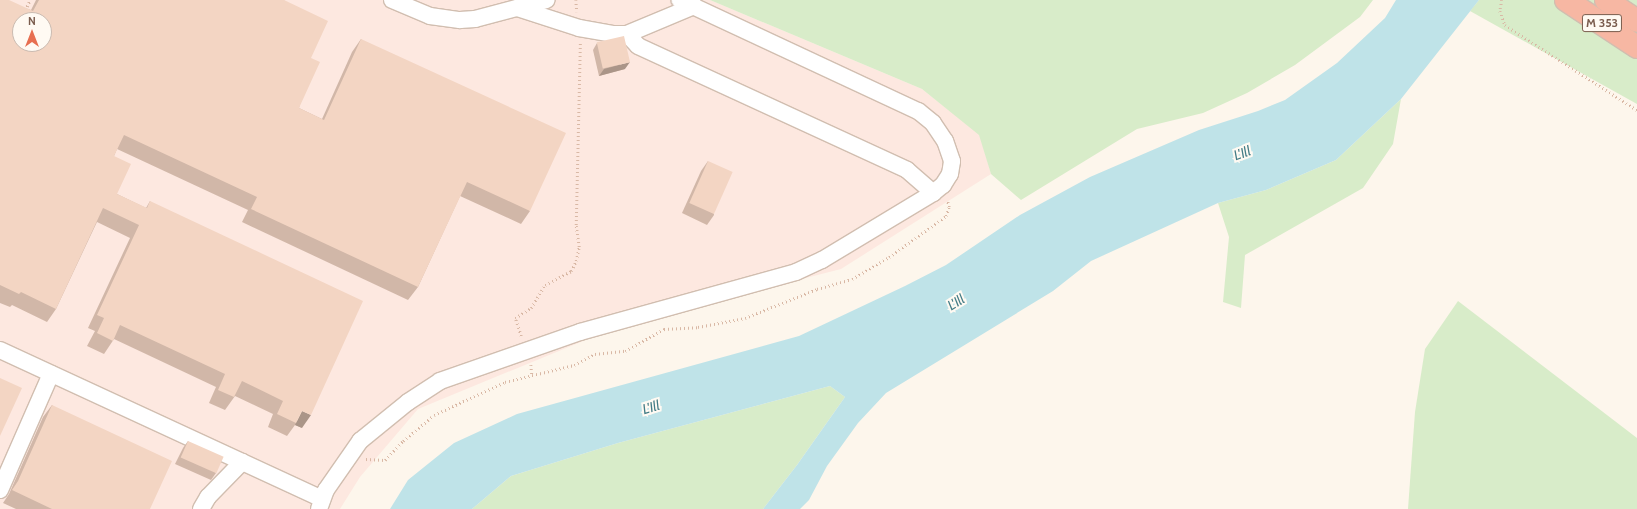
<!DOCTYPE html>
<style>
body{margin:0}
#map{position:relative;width:1637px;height:509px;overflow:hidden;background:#fdf6ec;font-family:Cabin,sans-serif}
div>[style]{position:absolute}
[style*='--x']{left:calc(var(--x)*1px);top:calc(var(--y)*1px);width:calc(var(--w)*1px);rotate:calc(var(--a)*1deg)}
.commercial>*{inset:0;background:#fde8e0}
.green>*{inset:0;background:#d8ecc9}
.water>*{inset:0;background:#bfe3e8}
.path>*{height:2.5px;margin-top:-1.25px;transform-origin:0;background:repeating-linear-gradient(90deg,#d9b8a5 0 1px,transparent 0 4px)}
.roads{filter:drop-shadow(1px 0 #d1beb0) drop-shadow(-1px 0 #d1beb0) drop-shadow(0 1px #d1beb0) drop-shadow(0 -1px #d1beb0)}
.minor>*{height:16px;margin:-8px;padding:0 8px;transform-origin:8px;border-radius:8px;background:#fff}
.highway>*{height:22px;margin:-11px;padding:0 11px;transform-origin:11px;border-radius:11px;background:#f7b7a3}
.wall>*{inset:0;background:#d1b7a8}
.shaded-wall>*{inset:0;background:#aa9588}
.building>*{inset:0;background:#f3d5c3;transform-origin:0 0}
span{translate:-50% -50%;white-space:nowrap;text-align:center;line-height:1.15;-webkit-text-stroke:4px #fffaf3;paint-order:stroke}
.shield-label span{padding:1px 3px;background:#fffaf3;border:1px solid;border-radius:3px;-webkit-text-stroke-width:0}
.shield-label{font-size:12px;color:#7a5c4d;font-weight:700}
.water-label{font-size:14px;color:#437c86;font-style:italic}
.north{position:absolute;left:12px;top:12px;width:40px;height:40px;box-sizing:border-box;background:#fffaf3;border:1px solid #cabbb1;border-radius:50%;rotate:0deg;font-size:11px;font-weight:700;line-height:16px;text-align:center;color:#7a5c4d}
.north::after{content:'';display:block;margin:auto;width:14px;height:18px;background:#e76f51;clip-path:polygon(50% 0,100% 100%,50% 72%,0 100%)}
</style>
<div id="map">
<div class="commercial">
<i style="clip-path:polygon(evenodd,0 0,710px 0,922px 89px,980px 135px,991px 174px,841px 269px,622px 325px,418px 409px,360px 477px,340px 509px,0 509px,0 0,20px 20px,44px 20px,44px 44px,20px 44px,20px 20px)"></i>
</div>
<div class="green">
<i style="clip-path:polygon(710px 0,1373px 0,1360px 17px,1295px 65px,1247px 93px,1203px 113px,1137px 129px,1021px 200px,991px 174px,979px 135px,922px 89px)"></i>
<i style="clip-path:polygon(1479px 0,1637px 0,1637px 104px,1470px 11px)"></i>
<i style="clip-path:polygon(1401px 99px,1393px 144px,1363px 188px,1245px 255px,1241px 308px,1223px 302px,1229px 237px,1218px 203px,1266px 190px,1336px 160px)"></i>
<i style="clip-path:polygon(1458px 301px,1637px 438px,1637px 509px,1408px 509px,1415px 412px,1425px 349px)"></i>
<i style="clip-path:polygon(830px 386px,845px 397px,797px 465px,763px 509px,472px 509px,511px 476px,618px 443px)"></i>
</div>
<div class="water">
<i style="clip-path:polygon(1396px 0,1479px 0,1401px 99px,1336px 160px,1266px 190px,1218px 203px,1091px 261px,1053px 291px,886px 393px,858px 423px,827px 466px,809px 500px,800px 509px,763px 509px,797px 465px,845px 397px,830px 386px,618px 443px,511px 476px,472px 509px,390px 509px,408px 480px,454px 443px,517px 414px,799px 336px,905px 286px,946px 265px,1020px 215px,1090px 177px,1199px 130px,1258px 111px,1285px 100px,1337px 63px,1385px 18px)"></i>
</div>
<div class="path">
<i style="--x:576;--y:0;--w:12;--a:85"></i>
<i style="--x:1502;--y:0;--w:11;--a:100"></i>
<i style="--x:1500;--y:11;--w:15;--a:70"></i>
<i style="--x:1505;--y:25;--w:157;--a:32.8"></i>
<i style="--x:25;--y:10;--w:11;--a:-63"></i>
<i style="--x:521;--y:336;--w:19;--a:-108"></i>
<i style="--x:515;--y:318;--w:19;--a:-32"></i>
<i style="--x:531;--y:308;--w:27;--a:-59"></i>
<i style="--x:545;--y:285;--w:30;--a:-28"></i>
<i style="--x:571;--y:271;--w:11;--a:-63"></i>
<i style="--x:576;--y:261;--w:14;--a:-78"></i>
<i style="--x:579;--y:247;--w:22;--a:-98"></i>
<i style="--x:576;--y:225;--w:182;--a:-88.7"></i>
<i style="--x:531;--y:365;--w:10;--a:84"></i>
<i style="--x:366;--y:459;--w:19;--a:3"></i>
<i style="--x:385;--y:460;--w:26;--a:-47"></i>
<i style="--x:403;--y:441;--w:40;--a:-40"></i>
<i style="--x:434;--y:415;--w:78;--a:-24.9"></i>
<i style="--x:505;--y:382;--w:71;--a:-13.8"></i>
<i style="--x:574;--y:365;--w:24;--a:-28"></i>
<i style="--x:595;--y:354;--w:30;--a:-6"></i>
<i style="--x:625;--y:351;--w:45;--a:-29.4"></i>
<i style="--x:664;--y:329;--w:34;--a:-3"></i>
<i style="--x:698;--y:327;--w:48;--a:-10.8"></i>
<i style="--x:745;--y:318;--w:78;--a:-21.9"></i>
<i style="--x:817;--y:289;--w:36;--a:-16"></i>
<i style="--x:852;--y:279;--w:43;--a:-30.7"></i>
<i style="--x:889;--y:257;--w:70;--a:-35.7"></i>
<i style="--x:946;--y:216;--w:9;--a:-72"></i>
<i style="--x:949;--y:207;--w:7;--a:-106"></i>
</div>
<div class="roads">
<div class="minor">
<i style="--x:392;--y:0;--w:41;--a:22.8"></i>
<i style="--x:430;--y:16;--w:30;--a:8"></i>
<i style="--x:460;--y:20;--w:15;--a:-4"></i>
<i style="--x:475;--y:19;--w:74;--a:-14.8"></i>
<i style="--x:517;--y:8;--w:65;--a:17.9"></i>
<i style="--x:579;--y:28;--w:34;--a:10"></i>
<i style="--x:612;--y:34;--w:15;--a:0"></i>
<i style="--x:627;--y:34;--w:73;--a:-22.7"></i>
<i style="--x:627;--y:34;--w:16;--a:47"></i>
<i style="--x:638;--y:46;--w:296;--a:24.7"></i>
<i style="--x:907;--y:170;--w:35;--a:41"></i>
<i style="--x:0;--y:350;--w:355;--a:24.8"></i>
<i style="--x:0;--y:490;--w:127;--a:-66.3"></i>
<i style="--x:201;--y:509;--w:14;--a:-60"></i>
<i style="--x:208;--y:497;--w:49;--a:-45.8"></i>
<i style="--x:319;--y:509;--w:20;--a:-70"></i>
<i style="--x:326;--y:490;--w:60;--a:-55.2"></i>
<i style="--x:360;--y:441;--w:62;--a:-39.1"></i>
<i style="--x:408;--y:402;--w:38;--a:-33"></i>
<i style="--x:440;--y:381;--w:148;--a:-19.3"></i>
<i style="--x:580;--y:332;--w:224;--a:-15.5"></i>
<i style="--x:796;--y:272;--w:29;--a:-25"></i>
<i style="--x:822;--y:260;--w:130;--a:-31.1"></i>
<i style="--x:933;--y:193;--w:13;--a:-39"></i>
<i style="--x:943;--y:185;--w:13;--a:-58"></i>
<i style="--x:950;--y:174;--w:13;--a:-81"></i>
<i style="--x:952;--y:161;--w:21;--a:-109"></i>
<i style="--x:945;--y:141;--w:22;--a:-124"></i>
<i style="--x:933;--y:123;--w:19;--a:-141"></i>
<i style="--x:918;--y:111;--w:263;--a:-155"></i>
</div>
<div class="highway">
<i style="--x:1566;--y:0;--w:85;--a:33.5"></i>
<i style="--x:1606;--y:0;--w:37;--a:34"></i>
</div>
</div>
<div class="wall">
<i style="clip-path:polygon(0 0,31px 10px,36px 0,284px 0,311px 58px,299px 108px,322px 119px,352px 52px,361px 39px,530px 211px,521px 224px,460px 196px,418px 287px,408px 300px,242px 222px,248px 210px,117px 149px,114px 156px,117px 194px,146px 208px,150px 201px,302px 428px,295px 425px,287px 436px,268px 427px,273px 414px,235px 396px,225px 410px,209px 403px,216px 387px,114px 339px,104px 354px,87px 346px,95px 331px,88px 328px,130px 238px,97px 222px,56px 309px,47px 322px,12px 305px,10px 307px,0 303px)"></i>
<i style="clip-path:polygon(597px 43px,625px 69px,599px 76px,593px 50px)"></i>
<i style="clip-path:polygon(708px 161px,714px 215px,707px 225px,682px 213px,701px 171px)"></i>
<i style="clip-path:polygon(52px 405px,150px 509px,16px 509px,3px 503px,9px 494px,43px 417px)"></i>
<i style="clip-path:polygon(188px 441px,216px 473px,211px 480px,175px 464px,183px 448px)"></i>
</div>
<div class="shaded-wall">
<i style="clip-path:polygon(630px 62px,625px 69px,599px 76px,604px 69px)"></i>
<i style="clip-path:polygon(302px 411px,311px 415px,302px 428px,295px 425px)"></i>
</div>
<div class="building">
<i style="clip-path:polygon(evenodd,0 0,9px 0,33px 11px,39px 0,284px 0,328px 21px,311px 58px,320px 62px,299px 108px,324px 120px,361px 39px,566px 133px,530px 211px,467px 182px,418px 287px,251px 209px,257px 197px,124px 135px,114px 156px,131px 164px,117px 194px,147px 208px,150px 201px,363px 301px,311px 415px,302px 411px,296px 423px,277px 414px,283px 401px,242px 381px,234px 397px,218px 390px,225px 374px,120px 325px,113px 341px,97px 333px,104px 318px,97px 315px,139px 225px,103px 208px,56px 309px,21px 292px,19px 294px,0 285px,0 286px,0 0,20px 20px,44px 20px,44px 44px,20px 44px,20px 20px)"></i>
<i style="left:624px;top:36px;width:27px;height:28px;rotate:77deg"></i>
<i style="left:708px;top:161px;width:27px;height:46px;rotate:24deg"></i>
<i style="clip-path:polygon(0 378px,22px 388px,0 436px)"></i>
<i style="clip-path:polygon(52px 405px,172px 461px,150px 509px,52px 509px,12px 490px,18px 481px)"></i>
<i style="left:188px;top:441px;width:39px;height:18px;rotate:24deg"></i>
</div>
<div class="shield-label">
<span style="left:1602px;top:23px">M 353</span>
</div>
<div class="water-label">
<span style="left:1242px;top:153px;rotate:-20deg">L'Ill</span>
<span style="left:956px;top:302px;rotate:-32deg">L'Ill</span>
<span style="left:651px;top:407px;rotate:-16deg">L'Ill</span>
</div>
<div class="north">N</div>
</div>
